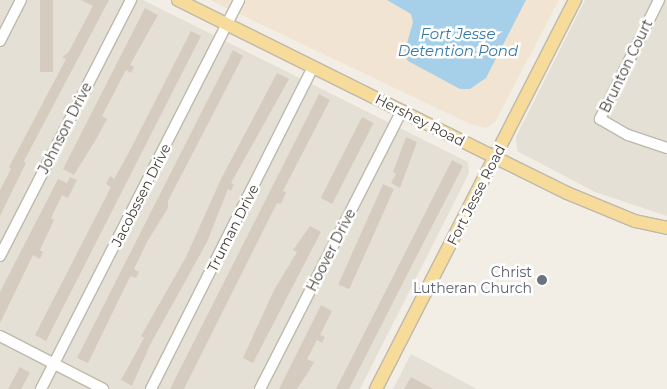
<!DOCTYPE html>
<style>
body{margin:0}
#map{position:relative;width:667px;height:389px;overflow:hidden;background:#f2eee6;font-family:Montserrat,sans-serif}
div>[style]{position:absolute}
[style*='--x']{left:calc(var(--x)*1px);top:calc(var(--y)*1px);width:calc(var(--w)*1px);rotate:calc(var(--a)*1deg)}
.residential>*{inset:0;background:#e5e0d5}
.commercial>*{inset:0;background:#f2e4d2}
.water>*{inset:0;background:#a6d0ea}
.building>*{inset:0;background:#d5ccbf;transform-origin:0 0}
.roads{filter:drop-shadow(1px 0 #bfb8ac) drop-shadow(-1px 0 #bfb8ac) drop-shadow(0 1px #bfb8ac) drop-shadow(0 -1px #bfb8ac)}
.minor>*{height:10px;margin:-5px;padding:0 5px;transform-origin:5px;border-radius:5px;background:#fff}
.major>*{height:12px;margin:-6px;padding:0 6px;transform-origin:6px;border-radius:6px;background:#f6db9a}
.dots>*{width:14px;height:14px;translate:-50% -50%;box-sizing:border-box;border:2px solid #fff;border-radius:50%}
span{translate:-50% -50%;white-space:nowrap;text-align:center;line-height:1.15;-webkit-text-stroke:5px #fff;paint-order:stroke}
.street-label{font-size:14px;color:#443e36}
.worship-label{font-size:14px;color:#5b616d}
.right{translate:-100% -50%;text-align:right}
.water-label{font-size:15px;color:#387aa7;font-style:italic}
</style>
<div id="map">
<div class="residential">
<i style="clip-path:polygon(0 0,143px 0,468px 162px,469px 173px,360px 389px,0 389px)"></i>
<i style="clip-path:polygon(585px 0,667px 0,667px 216px,595px 192px,517px 151px,516px 137px)"></i>
<i style="clip-path:polygon(411px 354px,477px 389px,393px 389px)"></i>
</div>
<div class="commercial">
<i style="clip-path:polygon(210px 0,559px 0,495px 122px,486px 128px,470px 124px)"></i>
</div>
<div class="water">
<i style="clip-path:polygon(387px 0,526px 0,486px 78px,470px 89px,460px 89px,408px 61px,404px 54px,413px 22px,411px 14px)"></i>
</div>
<div class="building">
<i style="left:40px;top:0;width:13px;height:72px"></i>
<i style="clip-path:polygon(81px 0,109px 0,24px 161px,26px 163px,0 216px,0 190px,11px 169px,9px 167px,66px 59px,62px 57px,68px 53px,93px 6px)"></i>
<i style="clip-path:polygon(145px 8px,158px 15px,130px 65px,134px 67px,131px 73px,126px 70px,102px 116px,107px 119px,98px 136px,74px 175px,63px 169px)"></i>
<i style="clip-path:polygon(191px 31px,201px 36px,46px 341px,35px 335px,111px 187px,106px 184px,110px 176px,114px 179px,127px 156px)"></i>
<i style="clip-path:polygon(233px 50px,243px 56px,168px 201px,168px 208px,147px 242px,134px 269px,139px 272px,136px 278px,131px 276px,129px 279px,88px 363px,77px 358px)"></i>
<i style="clip-path:polygon(277px 73px,289px 79px,231px 183px,234px 184px,231px 191px,228px 189px,207px 242px,150px 345px,132px 386px,121px 380px,144px 338px,141px 336px,186px 257px,221px 179px)"></i>
<i style="clip-path:polygon(319px 94px,330px 100px,283px 191px,286px 192px,281px 204px,277px 203px,184px 389px,170px 389px)"></i>
<i style="left:362px;top:117px;width:13px;height:91px;rotate:27deg"></i>
<i style="clip-path:polygon(406px 137px,417px 142px,400px 188px,391px 183px,396px 174px,393px 172px)"></i>
<i style="clip-path:polygon(452px 160px,463px 166px,408px 273px,349px 389px,336px 389px)"></i>
<i style="clip-path:polygon(70px 177px,77px 180px,68px 198px,62px 195px,51px 218px,54px 220px,40px 250px,43px 252px,40px 259px,33px 255px,0 323px,0 292px,58px 179px,67px 183px)"></i>
<i style="left:383px;top:184px;width:12px;height:110px;rotate:24deg"></i>
<i style="clip-path:polygon(310px 226px,321px 232px,253px 363px,243px 358px,274px 290px,297px 252px,293px 250px)"></i>
<i style="clip-path:polygon(321px 305px,332px 311px,320px 335px,325px 337px,322px 343px,317px 340px,307px 359px,314px 362px,309px 371px,297px 389px,279px 389px)"></i>
<i style="clip-path:polygon(20px 367px,30px 373px,21px 389px,8px 389px)"></i>
<i style="clip-path:polygon(411px 377px,433px 389px,404px 389px)"></i>
</div>
<div class="roads">
<div class="minor">
<i style="--x:659;--y:0;--w:133;--a:116.4"></i>
<i style="--x:600;--y:119;--w:32;--a:30"></i>
<i style="--x:628;--y:135;--w:41;--a:18.4"></i>
<i style="--x:0;--y:41;--w:46;--a:-62.9"></i>
<i style="--x:0;--y:256;--w:288;--a:-62.9"></i>
<i style="--x:0;--y:336;--w:116;--a:27.2"></i>
<i style="--x:41;--y:389;--w:436;--a:-63"></i>
<i style="--x:151;--y:389;--w:360;--a:-63.3"></i>
<i style="--x:260;--y:389;--w:313;--a:-63"></i>
</div>
<div class="major">
<i style="--x:178;--y:0;--w:434;--a:26.4"></i>
<i style="--x:567;--y:193;--w:74;--a:22.4"></i>
<i style="--x:635;--y:221;--w:33;--a:12"></i>
<i style="--x:376;--y:389;--w:437;--a:-62.9"></i>
</div>
</div>
<div class="dots">
<i style="left:542px;top:280px;background:#6b7280"></i>
</div>
<div class="street-label">
<span style="left:626px;top:66px;rotate:-64deg">Brunton Court</span>
<span style="left:420px;top:120px;rotate:27deg">Hershey Road</span>
<span style="left:65px;top:128px;rotate:-63deg">Johnson Drive</span>
<span style="left:141px;top:195px;rotate:-63deg">Jacobssen Drive</span>
<span style="left:476px;top:195px;rotate:-63deg">Fort Jesse Road</span>
<span style="left:233px;top:228px;rotate:-63deg">Truman Drive</span>
<span style="left:331px;top:250px;rotate:-63deg">Hoover Drive</span>
</div>
<div class="worship-label">
<span class="right" style="left:532px;top:280px">Christ<br>Lutheran Church</span>
</div>
<div class="water-label">
<span style="left:458px;top:42px">Fort Jesse<br>Detention Pond</span>
</div>
</div>
